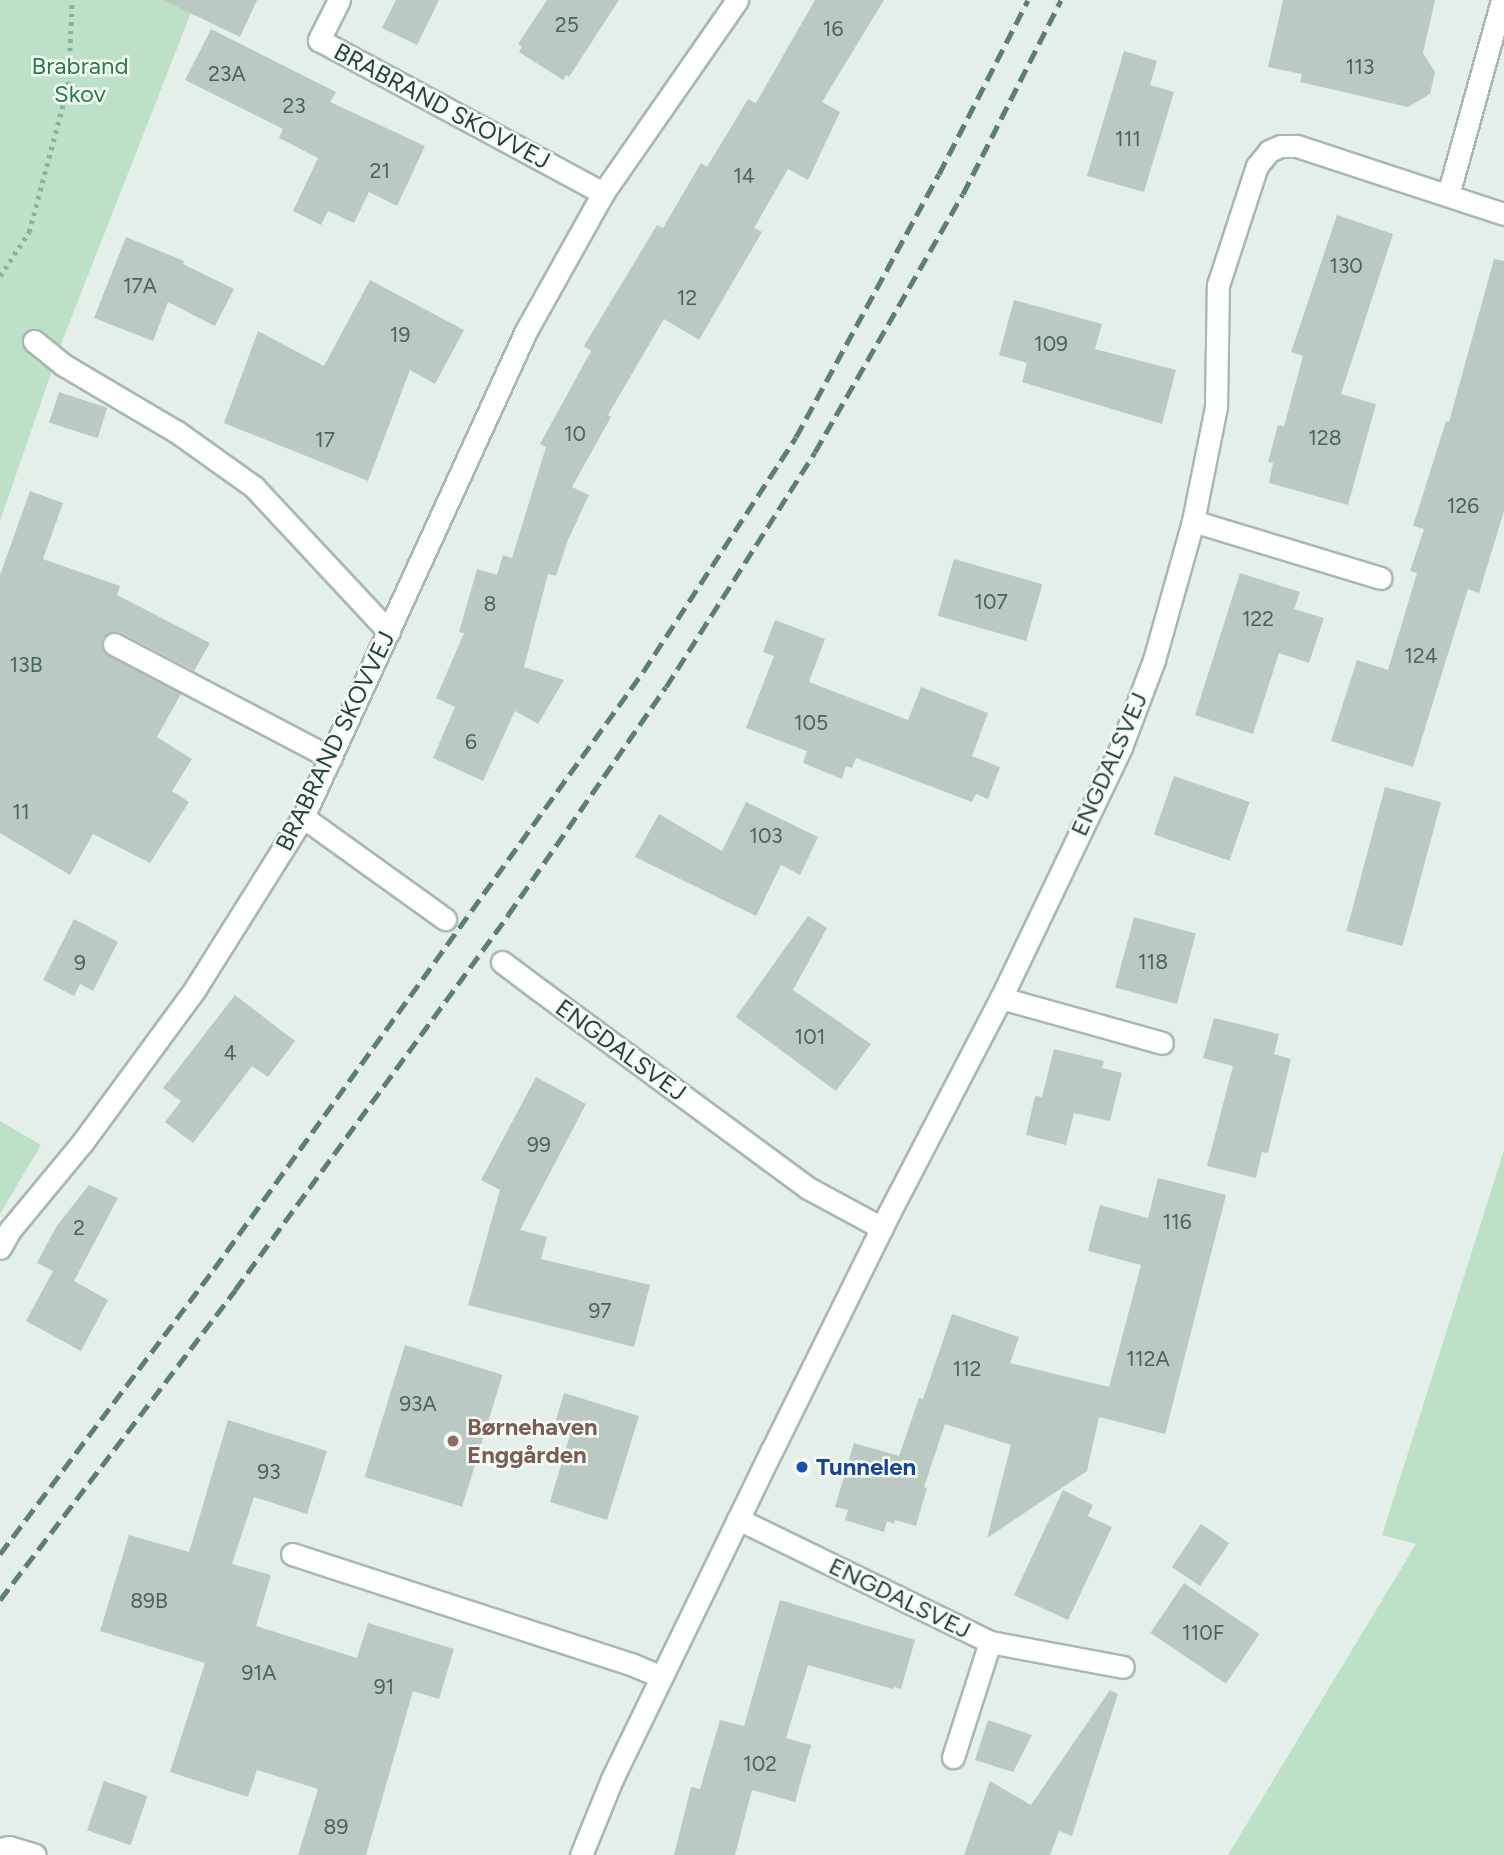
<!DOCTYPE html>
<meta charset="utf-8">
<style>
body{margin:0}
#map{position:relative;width:1504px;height:1855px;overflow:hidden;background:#e5efea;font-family:Figtree,sans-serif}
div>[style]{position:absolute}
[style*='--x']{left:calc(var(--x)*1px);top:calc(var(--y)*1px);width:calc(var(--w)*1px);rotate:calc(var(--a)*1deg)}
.green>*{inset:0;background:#bde1c6}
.building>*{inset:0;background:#bacac3;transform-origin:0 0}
.path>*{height:4.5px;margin-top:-2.25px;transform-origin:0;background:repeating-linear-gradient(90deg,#84b4a3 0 3.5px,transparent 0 8.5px)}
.roads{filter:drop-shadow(2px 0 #a7b8b1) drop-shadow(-2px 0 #a7b8b1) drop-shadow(0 2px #a7b8b1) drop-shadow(0 -2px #a7b8b1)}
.lane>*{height:21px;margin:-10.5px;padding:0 10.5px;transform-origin:10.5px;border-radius:10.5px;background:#fff}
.street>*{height:21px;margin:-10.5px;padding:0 10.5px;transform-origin:10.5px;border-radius:10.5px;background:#fff}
.rail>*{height:5px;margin-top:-2.5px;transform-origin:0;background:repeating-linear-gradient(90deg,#5e7e74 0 14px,transparent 0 21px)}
.dots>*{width:19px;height:19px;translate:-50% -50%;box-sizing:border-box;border:4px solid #f6fbf8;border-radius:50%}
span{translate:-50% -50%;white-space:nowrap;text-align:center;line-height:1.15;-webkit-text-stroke:5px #f6fbf8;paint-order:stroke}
.number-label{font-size:21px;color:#49645c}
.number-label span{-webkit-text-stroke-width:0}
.park-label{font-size:24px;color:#2a7c47}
.street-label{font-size:24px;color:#234239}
.education-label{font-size:24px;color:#785e54;font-weight:700}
.left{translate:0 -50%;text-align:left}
.transit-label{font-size:24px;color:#164399;font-weight:700}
</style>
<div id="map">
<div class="green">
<i style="clip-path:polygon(0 0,196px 0,63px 339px,0 521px)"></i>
<i style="clip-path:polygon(0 1121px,41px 1145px,0 1214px)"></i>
<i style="clip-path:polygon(1504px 1150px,1504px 1855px,1228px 1855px,1416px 1544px,1382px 1535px)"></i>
</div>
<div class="building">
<i style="clip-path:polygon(163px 0,257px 0,240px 37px)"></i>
<i style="clip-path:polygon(396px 0,439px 0,417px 45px,382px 28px)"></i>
<i style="clip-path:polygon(547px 0,619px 0,569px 77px,566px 75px,563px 80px,519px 52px,522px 47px,518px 44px)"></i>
<i style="clip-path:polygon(815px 0,884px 0,822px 102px,840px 112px,808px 180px,788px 169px,754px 228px,762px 232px,699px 340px,664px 319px,608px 415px,611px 417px,572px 487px,589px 495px,568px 540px,556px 576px,548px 574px,524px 667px,564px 680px,538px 724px,515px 711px,483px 781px,433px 758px,455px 707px,436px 698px,464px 633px,459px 632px,477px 569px,497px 575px,503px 555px,512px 558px,546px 447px,540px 444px,591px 351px,584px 346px,657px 225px,663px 228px,701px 163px,707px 167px,748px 99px,756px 103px)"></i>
<i style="clip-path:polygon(1283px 0,1435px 0,1423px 53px,1435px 72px,1430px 94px,1408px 107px,1300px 82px,1302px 74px,1268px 67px)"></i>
<i style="clip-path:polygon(211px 29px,336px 92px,330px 102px,425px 146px,397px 206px,369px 192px,354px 223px,328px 211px,321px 225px,293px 211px,318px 158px,279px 138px,283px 129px,185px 80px)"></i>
<i style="clip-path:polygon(1124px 51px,1157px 61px,1150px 85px,1174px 92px,1144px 192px,1087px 176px)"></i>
<i style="clip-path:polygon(1337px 215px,1393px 234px,1341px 394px,1376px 404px,1348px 505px,1269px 483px,1273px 463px,1268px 462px,1278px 425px,1284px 426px,1303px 356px,1291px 352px)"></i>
<i style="clip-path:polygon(126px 237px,184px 261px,183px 264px,234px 289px,215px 326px,168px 302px,153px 341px,94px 318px)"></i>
<i style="clip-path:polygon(1494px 259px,1504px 261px,1504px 511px,1479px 593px,1468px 589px,1413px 767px,1331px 741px,1357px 660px,1388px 670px,1417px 573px,1410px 571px,1424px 529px,1413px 526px,1446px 421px,1449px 422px)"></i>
<i style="clip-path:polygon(370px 280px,464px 330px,435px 384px,410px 370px,368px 481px,224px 423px,258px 331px,324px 366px)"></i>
<i style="clip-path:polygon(1014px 300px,1102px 324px,1095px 349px,1176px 370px,1162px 424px,1022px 382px,1027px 363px,999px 355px)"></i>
<i style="left:59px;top:392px;width:51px;height:32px;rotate:18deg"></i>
<i style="clip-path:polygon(30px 491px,63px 503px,43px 559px,120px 586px,117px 595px,210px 643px,194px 671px,120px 632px,108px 633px,102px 639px,103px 650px,108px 656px,181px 694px,157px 737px,192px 759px,172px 791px,189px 802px,150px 863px,93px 834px,70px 875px,0 833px,0 575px)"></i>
<i style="left:954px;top:559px;width:92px;height:59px;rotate:16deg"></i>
<i style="clip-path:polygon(1240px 573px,1300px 592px,1294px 609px,1324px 618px,1309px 663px,1279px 653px,1253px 734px,1195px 715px)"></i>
<i style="clip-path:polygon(775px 620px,825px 639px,809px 682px,908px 720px,921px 687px,988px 713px,972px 756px,1000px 767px,988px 799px,976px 794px,972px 802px,856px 758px,852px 768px,846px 766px,842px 779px,803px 763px,807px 751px,746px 728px,774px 656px,763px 652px)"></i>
<i style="left:1174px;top:776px;width:80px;height:62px;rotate:19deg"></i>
<i style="left:1385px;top:787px;width:58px;height:149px;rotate:15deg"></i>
<i style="clip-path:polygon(746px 802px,818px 837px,800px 875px,781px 865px,756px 916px,635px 857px,659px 814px,722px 851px)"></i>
<i style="clip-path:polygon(808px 916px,827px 928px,793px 990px,871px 1044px,836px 1091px,736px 1017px)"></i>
<i style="left:1134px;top:917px;width:64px;height:73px;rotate:15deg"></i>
<i style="clip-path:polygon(74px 919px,118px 942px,93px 991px,80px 984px,74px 996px,43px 980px)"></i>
<i style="clip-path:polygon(235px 995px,295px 1041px,268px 1077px,252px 1066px,193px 1143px,165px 1122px,181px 1101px,163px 1088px)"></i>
<i style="clip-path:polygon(1214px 1018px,1279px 1034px,1274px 1054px,1291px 1059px,1268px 1153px,1262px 1152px,1256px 1178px,1207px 1166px,1233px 1066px,1203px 1058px)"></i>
<i style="clip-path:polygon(1054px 1049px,1104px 1061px,1102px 1068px,1122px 1073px,1110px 1121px,1074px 1113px,1066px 1145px,1026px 1135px,1035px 1096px,1042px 1097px)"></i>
<i style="clip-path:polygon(536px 1077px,586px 1104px,520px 1230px,547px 1237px,541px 1259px,650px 1285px,634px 1347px,468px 1305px,500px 1190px,481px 1180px)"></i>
<i style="clip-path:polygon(1158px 1178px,1226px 1195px,1165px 1434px,1099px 1417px,1087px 1471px,987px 1538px,1011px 1445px,945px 1424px,924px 1487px,927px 1488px,916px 1526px,895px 1520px,894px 1524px,887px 1521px,884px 1532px,845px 1520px,848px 1510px,835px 1507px,854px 1443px,899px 1456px,919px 1398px,923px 1399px,952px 1314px,1019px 1337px,1010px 1363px,1109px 1387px,1141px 1265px,1088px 1251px,1100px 1205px,1148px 1218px)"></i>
<i style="clip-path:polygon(89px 1185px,118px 1198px,74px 1281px,108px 1300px,81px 1351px,26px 1321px,53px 1271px,37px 1263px,56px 1227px)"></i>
<i style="left:405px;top:1345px;width:102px;height:138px;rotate:17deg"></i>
<i style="clip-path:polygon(564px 1393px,639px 1416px,607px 1520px,550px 1502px,570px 1435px,553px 1430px)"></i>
<i style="clip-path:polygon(228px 1420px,327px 1451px,307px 1514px,254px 1497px,232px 1564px,271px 1575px,256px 1626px,357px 1658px,368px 1623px,454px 1649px,439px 1699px,413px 1691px,366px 1855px,298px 1855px,318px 1789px,257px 1770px,248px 1797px,170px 1772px,205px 1663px,100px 1631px,129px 1535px,189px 1552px)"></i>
<i style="clip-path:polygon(1063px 1490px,1093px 1505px,1088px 1516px,1112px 1527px,1068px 1620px,1014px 1595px)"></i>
<i style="left:1201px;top:1524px;width:34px;height:52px;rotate:34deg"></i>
<i style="left:1184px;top:1583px;width:91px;height:60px;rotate:34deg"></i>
<i style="clip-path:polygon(780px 1600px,915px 1640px,901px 1689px,894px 1687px,893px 1689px,808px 1665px,786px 1738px,811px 1745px,795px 1802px,752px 1790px,735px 1855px,674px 1855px,691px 1787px,700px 1789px,720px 1720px,744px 1726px)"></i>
<i style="clip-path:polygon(1110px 1690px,1118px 1694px,1072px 1836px,1059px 1831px,1050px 1855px,964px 1855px,990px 1781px,1031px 1805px)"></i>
<i style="clip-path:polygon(988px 1720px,1032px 1735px,1013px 1772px,975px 1760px)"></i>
<i style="left:104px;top:1781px;width:46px;height:52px;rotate:19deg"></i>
</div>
<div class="path">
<i style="--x:0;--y:276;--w:53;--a:-56.6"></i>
<i style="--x:29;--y:232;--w:152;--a:-75.1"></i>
<i style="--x:68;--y:85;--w:85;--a:-87.3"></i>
</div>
<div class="roads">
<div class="lane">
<i style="--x:34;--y:341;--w:36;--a:39"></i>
<i style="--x:62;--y:364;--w:134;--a:30.6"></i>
<i style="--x:177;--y:432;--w:95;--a:35.5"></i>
<i style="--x:254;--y:487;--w:198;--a:47"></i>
<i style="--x:114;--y:644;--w:245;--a:27.7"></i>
<i style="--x:303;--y:817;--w:175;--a:35.7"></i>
<i style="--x:502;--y:962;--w:45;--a:36.9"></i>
<i style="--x:990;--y:1642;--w:135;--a:10.6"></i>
</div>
<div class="street">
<i style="--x:339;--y:0;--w:45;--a:116.6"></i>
<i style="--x:319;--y:40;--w:323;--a:28.3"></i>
<i style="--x:1448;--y:195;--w:202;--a:-74.5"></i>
<i style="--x:1193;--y:521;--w:196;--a:16.9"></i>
<i style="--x:538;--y:989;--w:335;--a:36.4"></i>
<i style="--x:808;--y:1188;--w:84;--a:28.4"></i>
<i style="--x:1001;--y:998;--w:167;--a:15.6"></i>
<i style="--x:0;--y:1248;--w:21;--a:-61"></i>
<i style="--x:10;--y:1230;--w:113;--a:-50.4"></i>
<i style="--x:82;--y:1143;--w:191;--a:-53.7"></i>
<i style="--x:195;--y:989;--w:203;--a:-57.9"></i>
<i style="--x:303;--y:817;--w:535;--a:-65.35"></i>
<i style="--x:526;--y:331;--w:158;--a:-60.8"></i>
<i style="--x:603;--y:193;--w:235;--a:-55.2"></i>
<i style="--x:738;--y:1519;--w:280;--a:26"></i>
<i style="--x:990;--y:1642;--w:121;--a:107.8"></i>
<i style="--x:292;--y:1554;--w:356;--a:18"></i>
<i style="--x:631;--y:1664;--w:33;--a:23"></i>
<i style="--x:0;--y:1849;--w:9;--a:-13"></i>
<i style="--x:9;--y:1847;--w:27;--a:17"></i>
<i style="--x:581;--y:1855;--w:82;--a:-67.8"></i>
<i style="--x:612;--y:1779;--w:366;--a:-64.1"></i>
<i style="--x:772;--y:1450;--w:264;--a:-63.7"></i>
<i style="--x:889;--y:1213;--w:242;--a:-62.5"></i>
<i style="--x:1001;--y:998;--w:278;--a:-64.4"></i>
<i style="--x:1121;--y:747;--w:93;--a:-69.2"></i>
<i style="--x:1154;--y:660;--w:144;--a:-74.3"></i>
<i style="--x:1193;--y:521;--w:116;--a:-78.6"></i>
<i style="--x:1216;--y:407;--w:122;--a:-89.1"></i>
<i style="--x:1218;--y:285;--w:125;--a:-71.9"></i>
<i style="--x:1257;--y:166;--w:19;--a:-51"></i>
<i style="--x:1269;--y:151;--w:13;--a:-23"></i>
<i style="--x:1281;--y:146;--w:16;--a:0"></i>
<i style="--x:1297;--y:146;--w:218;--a:18.2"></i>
</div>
</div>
<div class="rail">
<i style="--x:0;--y:1554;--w:356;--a:-53.1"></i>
<i style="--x:214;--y:1269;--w:735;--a:-54.3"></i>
<i style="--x:643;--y:672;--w:280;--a:-56.9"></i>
<i style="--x:796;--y:437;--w:299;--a:-61.5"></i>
<i style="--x:939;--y:174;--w:195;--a:-62.9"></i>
<i style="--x:0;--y:1600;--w:389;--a:-52.8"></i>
<i style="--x:235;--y:1290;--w:464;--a:-53.9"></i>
<i style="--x:508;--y:915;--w:277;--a:-55.3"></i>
<i style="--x:666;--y:687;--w:278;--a:-57.6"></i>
<i style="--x:815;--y:452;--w:297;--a:-60.2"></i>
<i style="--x:963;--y:194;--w:217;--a:-63.2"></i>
</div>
<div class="dots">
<i style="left:453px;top:1441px;background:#8d6e63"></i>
<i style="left:802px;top:1467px;background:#1a4fb4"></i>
</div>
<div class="number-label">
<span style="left:567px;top:25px">25</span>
<span style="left:833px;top:29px">16</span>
<span style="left:1360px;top:67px">113</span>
<span style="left:227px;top:74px">23A</span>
<span style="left:294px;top:106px">23</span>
<span style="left:1128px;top:139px">111</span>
<span style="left:380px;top:171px">21</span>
<span style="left:744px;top:176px">14</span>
<span style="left:1346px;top:266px">130</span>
<span style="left:140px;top:286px">17A</span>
<span style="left:687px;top:298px">12</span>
<span style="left:400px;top:335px">19</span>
<span style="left:1051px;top:344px">109</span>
<span style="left:575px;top:434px">10</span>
<span style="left:1325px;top:438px">128</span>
<span style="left:325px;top:440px">17</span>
<span style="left:1463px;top:506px">126</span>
<span style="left:991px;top:602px">107</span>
<span style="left:490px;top:604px">8</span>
<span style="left:1258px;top:619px">122</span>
<span style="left:1421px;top:656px">124</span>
<span style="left:26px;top:665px">13B</span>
<span style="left:811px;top:723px">105</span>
<span style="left:471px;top:742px">6</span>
<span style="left:21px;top:812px">11</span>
<span style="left:766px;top:836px">103</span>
<span style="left:1153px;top:962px">118</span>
<span style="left:80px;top:963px">9</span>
<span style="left:810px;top:1037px">101</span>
<span style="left:230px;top:1053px">4</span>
<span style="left:539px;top:1145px">99</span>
<span style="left:1177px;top:1222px">116</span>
<span style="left:79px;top:1228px">2</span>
<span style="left:600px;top:1311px">97</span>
<span style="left:1148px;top:1359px">112A</span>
<span style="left:967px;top:1369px">112</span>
<span style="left:418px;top:1404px">93A</span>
<span style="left:269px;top:1472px">93</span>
<span style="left:149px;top:1601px">89B</span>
<span style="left:1203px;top:1633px">110F</span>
<span style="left:259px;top:1673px">91A</span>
<span style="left:384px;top:1687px">91</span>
<span style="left:760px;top:1764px">102</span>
<span style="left:336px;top:1827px">89</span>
</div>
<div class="park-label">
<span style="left:80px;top:80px">Brabrand<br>Skov</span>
</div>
<div class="street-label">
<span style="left:442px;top:106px;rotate:28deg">BRABRAND SKOVVEJ</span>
<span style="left:335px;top:741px;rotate:-64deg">BRABRAND SKOVVEJ</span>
<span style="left:1109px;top:764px;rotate:-66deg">ENGDALSVEJ</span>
<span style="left:621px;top:1050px;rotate:36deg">ENGDALSVEJ</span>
<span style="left:900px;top:1598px;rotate:26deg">ENGDALSVEJ</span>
</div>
<div class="education-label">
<span class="left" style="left:467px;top:1441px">Børnehaven<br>Enggården</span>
</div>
<div class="transit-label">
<span class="left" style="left:816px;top:1467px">Tunnelen</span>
</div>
</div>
